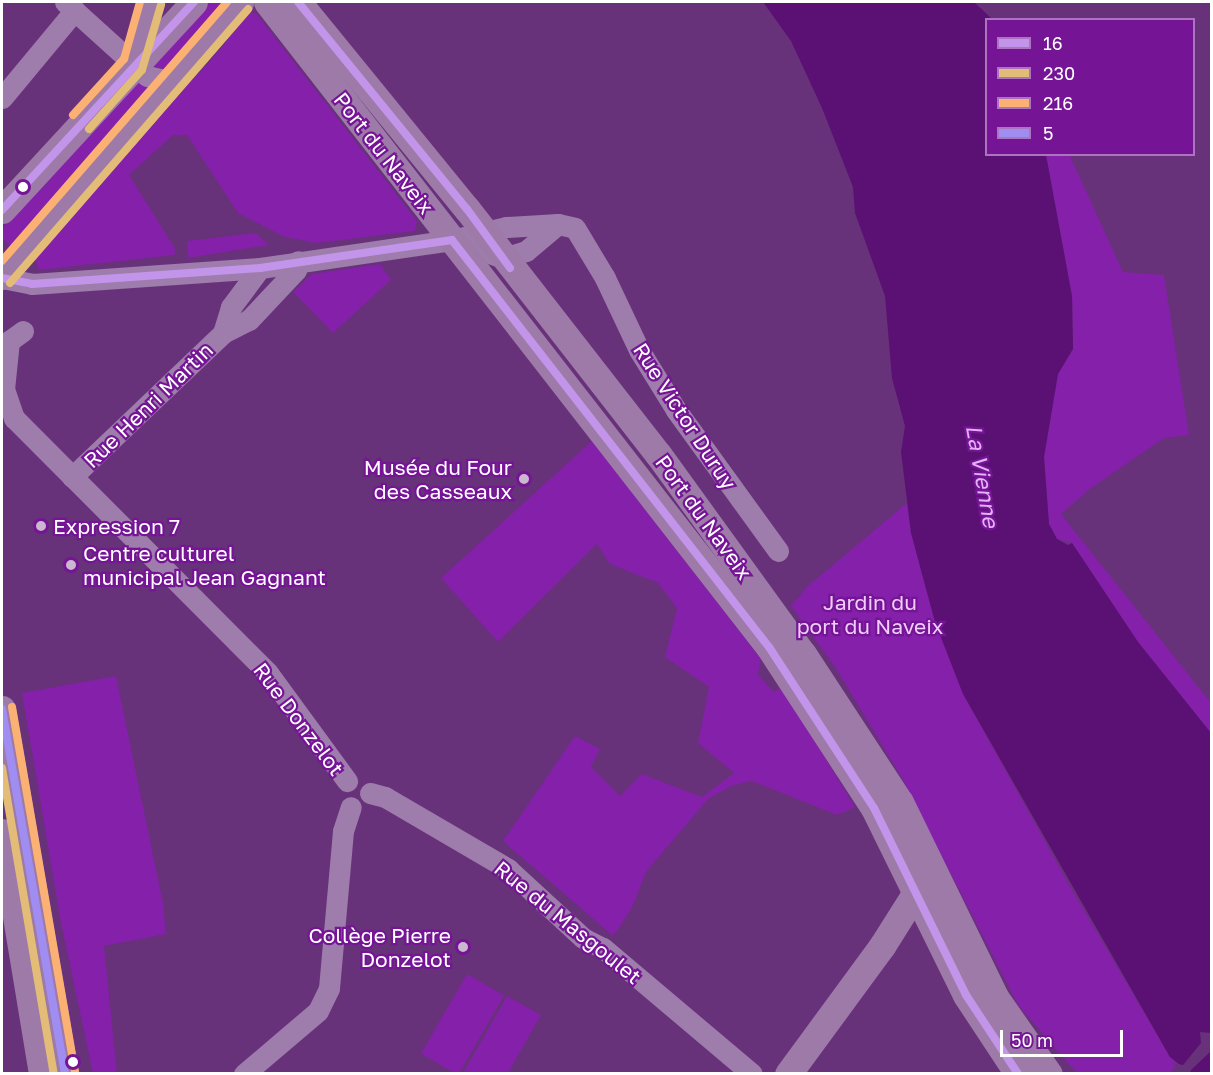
<!DOCTYPE html>
<meta charset="utf-8">
<style>
body{margin:0}
#map{position:relative;width:1213px;height:1075px;overflow:hidden;background:#673279;font-family:"Golos Text",sans-serif}
div>[style]{position:absolute}
[style*='--x']{left:calc(var(--x)*1px);top:calc(var(--y)*1px);width:calc(var(--w)*1px);rotate:calc(var(--a)*1deg)}
.green>*{inset:0;background:#8420a9;transform-origin:0 0}
.water>*{inset:0;background:#5b1074}
.pier>*{inset:0;background:#673279}
.minor>*{height:21px;margin:-10.5px;padding:0 10.5px;transform-origin:10.5px;border-radius:10.5px;background:#9e7cab}
.major>*{height:27px;margin:-13.5px;padding:0 13.5px;transform-origin:13.5px;border-radius:13.5px;background:#9e7aa9}
.bus-1>*{height:8px;margin:-4px;padding:0 4px;transform-origin:4px;border-radius:4px;background:#c294ea}
.bus-2>*{height:8px;margin:-4px;padding:0 4px;transform-origin:4px;border-radius:4px;background:#e3bc78}
.bus-3>*{height:8px;margin:-4px;padding:0 4px;transform-origin:4px;border-radius:4px;background:#fbb074}
.bus-4>*{height:8px;margin:-4px;padding:0 4px;transform-origin:4px;border-radius:4px;background:#a08df2}
.dots>*{width:16px;height:16px;translate:-50% -50%;box-sizing:border-box;border:3px solid #751596;border-radius:50%}
span{translate:-50% -50%;white-space:nowrap;text-align:center;line-height:1.15;-webkit-text-stroke:4.5px #751596;paint-order:stroke}
.street-label{font-size:21px;color:#fff}
.poi-label{font-size:21px;color:#fff}
.right{translate:-100% -50%;text-align:right}
.left{translate:0 -50%;text-align:left}
.park-label{font-size:21px;color:#f0cdfc}
.water-label{font-size:22px;color:#e5b2f9;font-style:italic}
.frame{position:absolute;inset:0;border:3px solid #fff;pointer-events:none}
.legend{position:absolute;left:985px;top:18px;width:210px;height:138px;box-sizing:border-box;background:#751596;border:2px solid #ac73c0;margin:0;padding:8px 10px;list-style:none;font-size:18px;color:#fff}
.legend li{display:flex;align-items:center;gap:12px;height:30px}
.legend b{width:30px;border:2px solid #ac73c0}
.scale{position:absolute;left:1000px;top:1030px;width:123px;height:27px;box-sizing:border-box;border:3px solid #fff;border-top:0;padding-left:8px;font-size:18px;line-height:21px;white-space:nowrap;color:#fff;-webkit-text-stroke:4px #751596;paint-order:stroke}
</style>
<div id="map">
<div class="green">
<i style="clip-path:polygon(204px 2px,227px 2px,170px 72px,148px 64px)"></i>
<i style="clip-path:polygon(249px 12px,256px 13px,417px 221px,415px 231px,317px 243px,285px 237px,238px 213px,187px 135px,173px 135px,129px 175px,176px 250px,174px 255px,39px 270px,33px 254px,217px 53px)"></i>
<i style="clip-path:polygon(134px 79px,154px 90px,14px 250px,2px 238px,2px 229px)"></i>
<i style="clip-path:polygon(1046px 155px,1070px 156px,1123px 272px,1164px 275px,1189px 435px,1164px 438px,1091px 488px,1061px 514px,1211px 703px,1211px 733px,1138px 642px,1072px 543px,1057px 539px,1049px 524px,1044px 457px,1058px 374px,1073px 349px,1072px 296px)"></i>
<i style="clip-path:polygon(255px 233px,269px 245px,188px 258px,187px 241px)"></i>
<i style="clip-path:polygon(380px 264px,391px 280px,333px 333px,293px 292px,312px 274px)"></i>
<i style="clip-path:polygon(592px 441px,761px 659px,758px 675px,774px 692px,782px 687px,855px 807px,837px 815px,752px 781px,731px 786px,708px 799px,646px 872px,632px 908px,613px 936px,503px 841px,575px 736px,600px 749px,591px 767px,620px 796px,642px 774px,702px 797px,734px 773px,698px 743px,709px 687px,665px 657px,677px 608px,658px 583px,610px 564px,597px 544px,498px 642px,441px 578px)"></i>
<i style="clip-path:polygon(907px 503px,911px 533px,935px 622px,963px 694px,1072px 890px,1170px 1057px,1178px 1064px,1170px 1073px,1077px 1073px,1018px 1005px,903px 780px,836px 668px,791px 606px,808px 586px)"></i>
<i style="clip-path:polygon(116px 676px,163px 903px,166px 934px,104px 946px,117px 1073px,93px 1073px,61px 923px,22px 693px)"></i>
<i style="left:467px;top:974px;width:43px;height:92px;rotate:30deg"></i>
<i style="clip-path:polygon(507px 996px,541px 1015px,508px 1073px,463px 1073px)"></i>
</div>
<div class="water">
<i style="clip-path:polygon(763px 2px,974px 2px,992px 19px,986px 20px,986px 154px,1046px 155px,1072px 296px,1073px 349px,1058px 374px,1044px 457px,1049px 524px,1057px 539px,1068px 545px,1072px 543px,1138px 642px,1211px 733px,1211px 1073px,1190px 1073px,1170px 1057px,963px 694px,935px 622px,911px 533px,901px 452px,905px 426px,892px 378px,885px 296px,855px 213px,853px 187px,822px 108px,791px 41px)"></i>
</div>
<div class="pier">
<i style="clip-path:polygon(1200px 1032px,1211px 1033px,1211px 1051px,1190px 1071px,1192px 1073px,1185px 1074px,1172px 1063px,1183px 1065px,1201px 1043px)"></i>
</div>
<div class="minor">
<i style="--x:65;--y:2;--w:110;--a:42.1"></i>
<i style="--x:147;--y:76;--w:27;--a:13"></i>
<i style="--x:2;--y:98;--w:114;--a:-50.3"></i>
<i style="--x:453;--y:240;--w:53;--a:19.8"></i>
<i style="--x:503;--y:258;--w:24;--a:-17"></i>
<i style="--x:526;--y:251;--w:42;--a:-40.2"></i>
<i style="--x:260;--y:268;--w:49;--a:126.6"></i>
<i style="--x:231;--y:307;--w:27;--a:107"></i>
<i style="--x:223;--y:333;--w:29;--a:-27"></i>
<i style="--x:249;--y:320;--w:69;--a:-46.8"></i>
<i style="--x:296;--y:270;--w:9;--a:-77"></i>
<i style="--x:2;--y:278;--w:31;--a:11"></i>
<i style="--x:32;--y:284;--w:229;--a:-4"></i>
<i style="--x:260;--y:268;--w:194;--a:-8.3"></i>
<i style="--x:452;--y:240;--w:56;--a:-13.5"></i>
<i style="--x:506;--y:227;--w:52;--a:-3.3"></i>
<i style="--x:558;--y:224;--w:17;--a:13"></i>
<i style="--x:575;--y:228;--w:58;--a:59"></i>
<i style="--x:605;--y:278;--w:80;--a:64.7"></i>
<i style="--x:639;--y:350;--w:70;--a:58.3"></i>
<i style="--x:676;--y:410;--w:174;--a:54.1"></i>
<i style="--x:23;--y:331;--w:17;--a:144"></i>
<i style="--x:9;--y:341;--w:48;--a:95.9"></i>
<i style="--x:4;--y:389;--w:31;--a:71"></i>
<i style="--x:14;--y:418;--w:360;--a:45.1"></i>
<i style="--x:268;--y:673;--w:134;--a:53.8"></i>
<i style="--x:72;--y:477;--w:209;--a:-43.6"></i>
<i style="--x:370;--y:793;--w:16;--a:15"></i>
<i style="--x:385;--y:797;--w:143;--a:30.3"></i>
<i style="--x:508;--y:869;--w:102;--a:42.6"></i>
<i style="--x:583;--y:938;--w:22;--a:27"></i>
<i style="--x:603;--y:948;--w:195;--a:40.2"></i>
<i style="--x:244;--y:1074;--w:97;--a:-40.4"></i>
<i style="--x:318;--y:1011;--w:25;--a:-64"></i>
<i style="--x:329;--y:988;--w:158;--a:-84.9"></i>
<i style="--x:343;--y:831;--w:25;--a:-72"></i>
</div>
<div class="major">
<i style="--x:267;--y:2;--w:817;--a:52.11"></i>
<i style="--x:769;--y:647;--w:192;--a:56.9"></i>
<i style="--x:874;--y:808;--w:208;--a:63.8"></i>
<i style="--x:966;--y:995;--w:95;--a:56.6"></i>
<i style="--x:298;--y:2;--w:267;--a:50.8"></i>
<i style="--x:467;--y:209;--w:311;--a:52.1"></i>
<i style="--x:658;--y:454;--w:247;--a:54.1"></i>
<i style="--x:803;--y:654;--w:177;--a:56.8"></i>
<i style="--x:900;--y:802;--w:217;--a:64"></i>
<i style="--x:995;--y:997;--w:94;--a:55"></i>
<i style="--x:133;--y:64;--w:65;--a:-73.8"></i>
<i style="--x:2;--y:210;--w:283;--a:-47.3"></i>
<i style="--x:2;--y:276;--w:363;--a:-49"></i>
<i style="--x:2;--y:709;--w:370;--a:80.2"></i>
<i style="--x:2;--y:832;--w:245;--a:80.6"></i>
<i style="--x:788;--y:1074;--w:159;--a:-53.7"></i>
<i style="--x:882;--y:946;--w:64;--a:-57.8"></i>
</div>
<div class="bus-1">
<i style="--x:298;--y:2;--w:267;--a:50.8"></i>
<i style="--x:467;--y:209;--w:73;--a:53.9"></i>
<i style="--x:2;--y:210;--w:283;--a:-47.3"></i>
<i style="--x:2;--y:278;--w:31;--a:11"></i>
<i style="--x:32;--y:284;--w:229;--a:-4"></i>
<i style="--x:260;--y:268;--w:194;--a:-8.3"></i>
<i style="--x:452;--y:240;--w:516;--a:52.09"></i>
<i style="--x:769;--y:647;--w:192;--a:56.9"></i>
<i style="--x:874;--y:808;--w:208;--a:63.8"></i>
<i style="--x:966;--y:995;--w:95;--a:56.6"></i>
</div>
<div class="bus-2">
<i style="--x:89;--y:129;--w:79;--a:-48.1"></i>
<i style="--x:142;--y:70;--w:68;--a:-73.7"></i>
<i style="--x:10;--y:283;--w:363;--a:-49"></i>
<i style="--x:2;--y:768;--w:310;--a:80.4"></i>
</div>
<div class="bus-3">
<i style="--x:73;--y:115;--w:76;--a:-47.7"></i>
<i style="--x:124;--y:59;--w:59;--a:-74.3"></i>
<i style="--x:2;--y:261;--w:343;--a:-49"></i>
<i style="--x:12;--y:707;--w:370;--a:80.2"></i>
</div>
<div class="bus-4">
<i style="--x:2;--y:709;--w:370;--a:80.2"></i>
</div>
<div class="dots">
<i style="left:23px;top:187px;background:#fff"></i>
<i style="left:524px;top:479px;background:#cab7d0"></i>
<i style="left:41px;top:526px;background:#cab7d0"></i>
<i style="left:71px;top:565px;background:#cab7d0"></i>
<i style="left:463px;top:947px;background:#cab7d0"></i>
<i style="left:73px;top:1062px;background:#fff"></i>
</div>
<div class="street-label">
<span style="left:384px;top:153px;rotate:52deg">Port du Naveix</span>
<span style="left:148px;top:405px;rotate:-44deg">Rue Henri Martin</span>
<span style="left:685px;top:416px;rotate:57deg">Rue Victor Duruy</span>
<span style="left:704px;top:517px;rotate:54deg">Port du Naveix</span>
<span style="left:299px;top:719px;rotate:53deg">Rue Donzelot</span>
<span style="left:568px;top:922px;rotate:39deg">Rue du Masgoulet</span>
</div>
<div class="poi-label">
<span class="right" style="left:512px;top:479px">Musée du Four<br>des Casseaux</span>
<span class="left" style="left:53px;top:526px">Expression 7</span>
<span class="left" style="left:83px;top:565px">Centre culturel<br>municipal Jean Gagnant</span>
<span class="right" style="left:451px;top:947px">Collège Pierre<br>Donzelot</span>
</div>
<div class="park-label">
<span style="left:870px;top:614px">Jardin du<br>port du Naveix</span>
</div>
<div class="water-label">
<span style="left:983px;top:476px;rotate:80deg">La Vienne</span>
</div>
<div class="frame"></div>
<ul class="legend">
<li><b style="height:8px;background:#c294ea"></b>16</li>
<li><b style="height:8px;background:#e3bc78"></b>230</li>
<li><b style="height:8px;background:#fbb074"></b>216</li>
<li><b style="height:8px;background:#a08df2"></b>5</li>
</ul>
<div class="scale">50 m</div>
</div>
